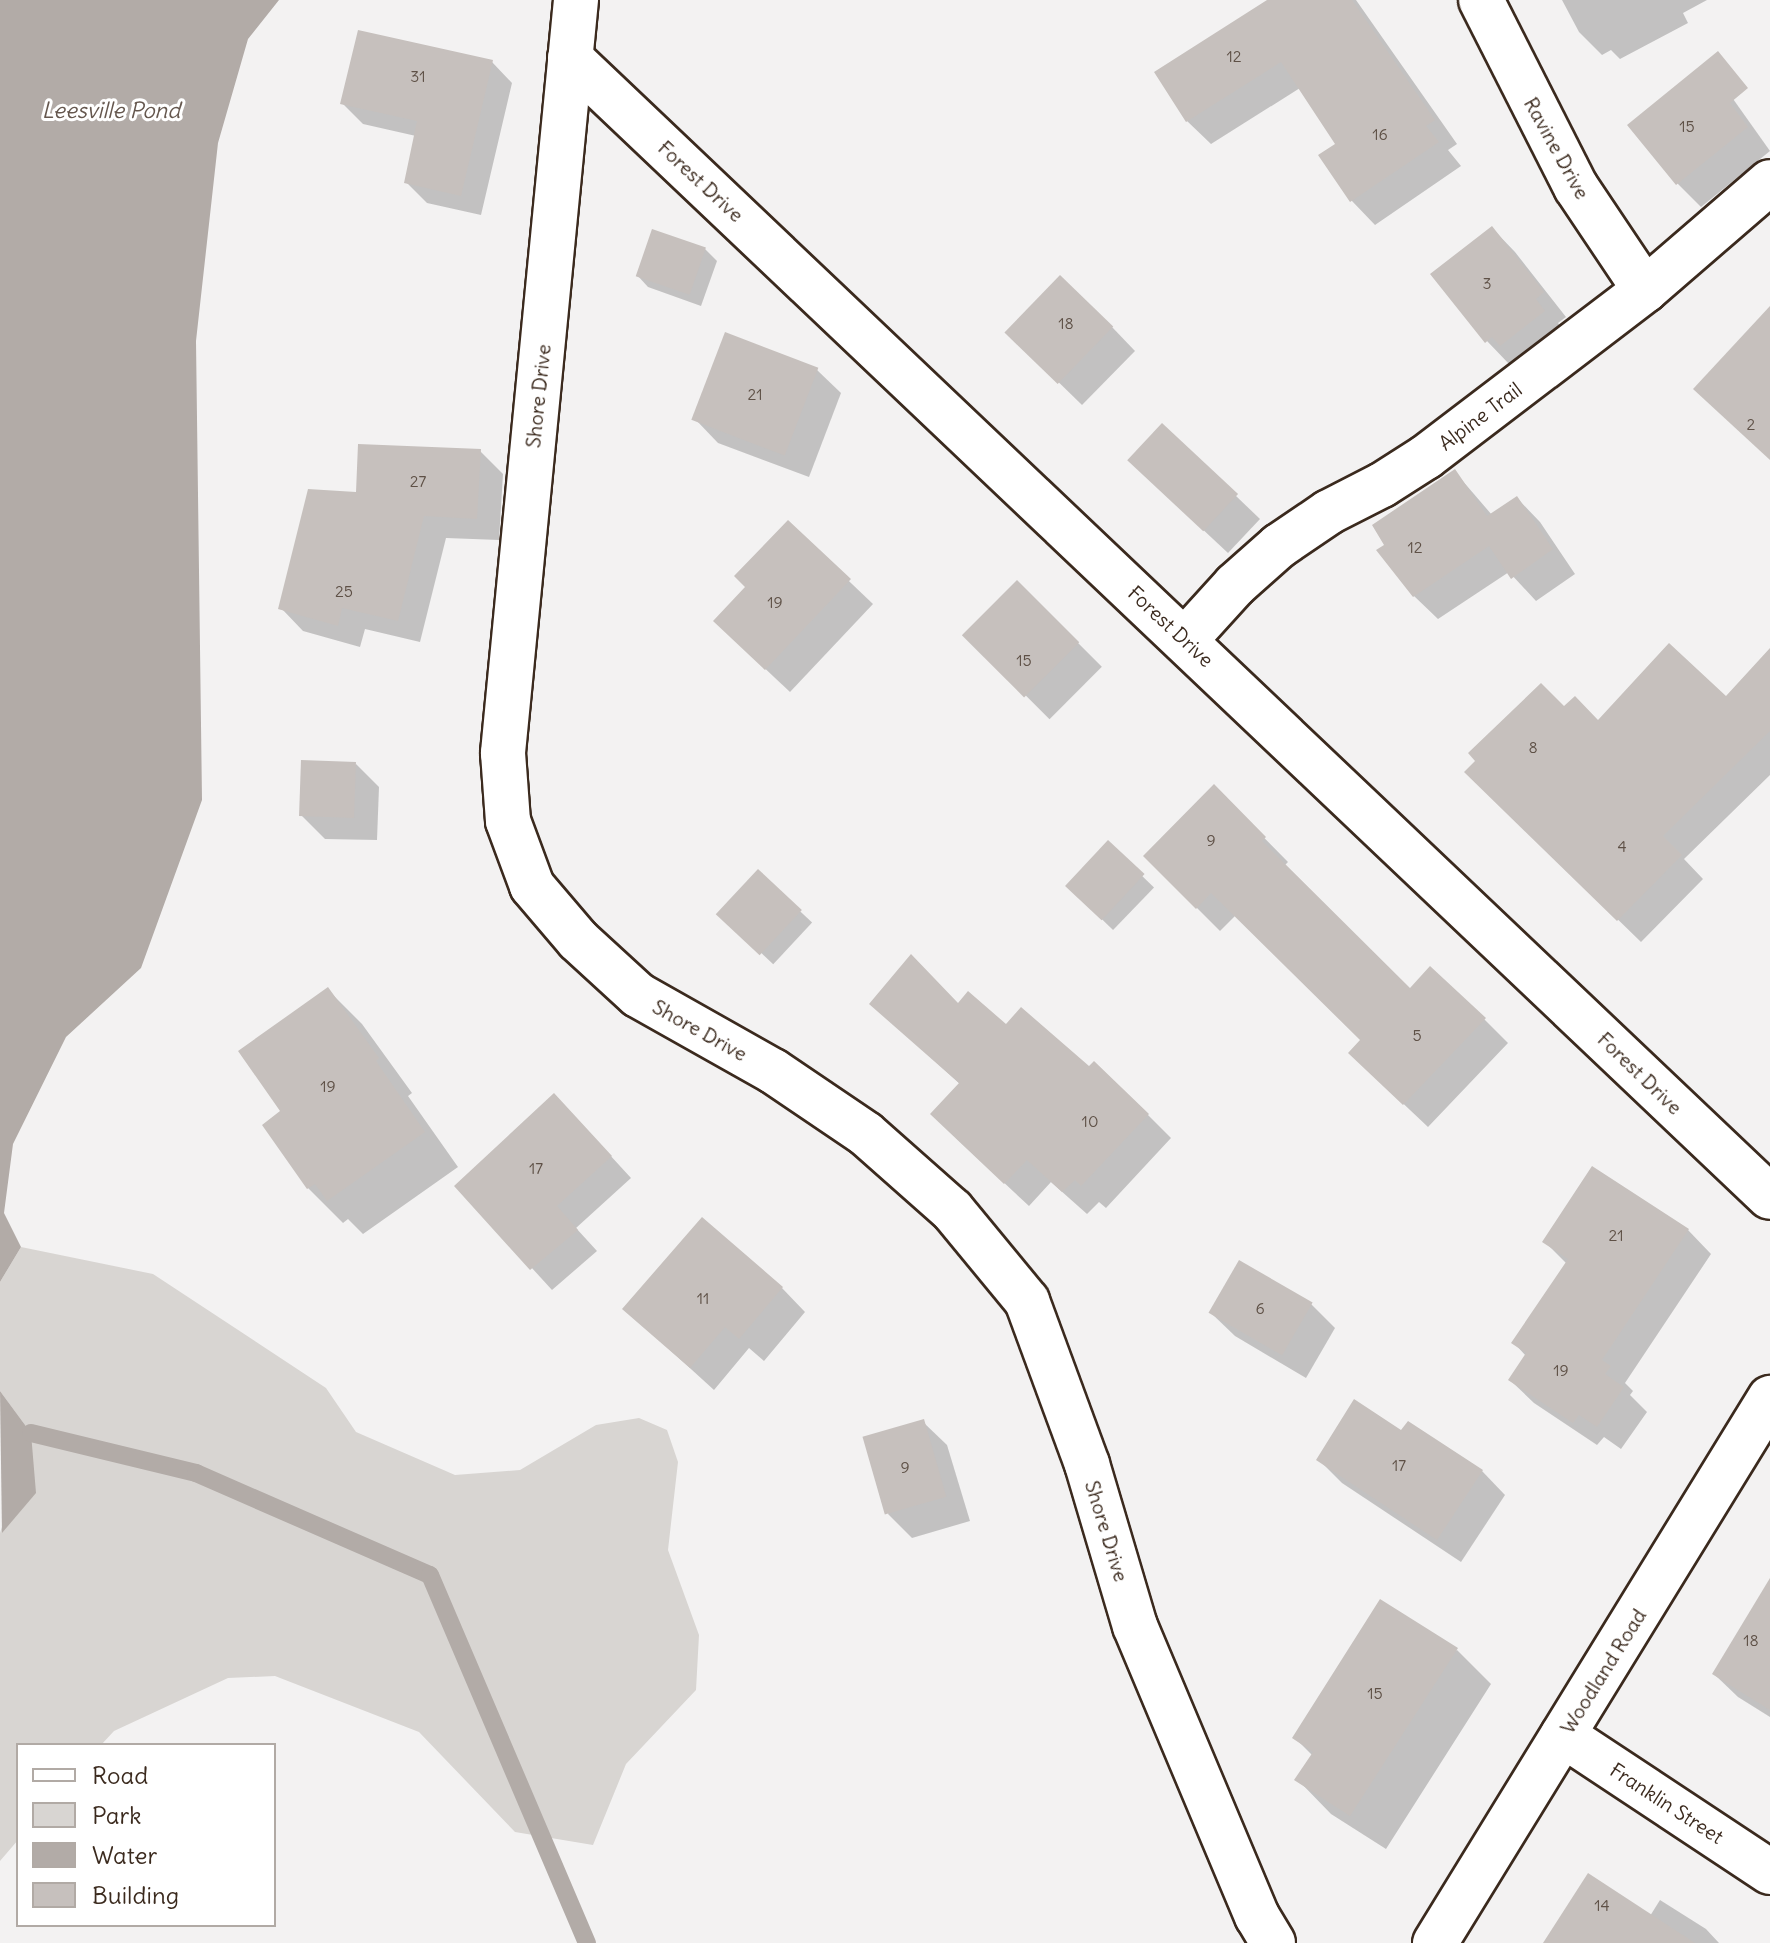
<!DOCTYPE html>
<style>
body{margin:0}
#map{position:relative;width:1770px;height:1943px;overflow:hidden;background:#f3f2f2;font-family:Delius,sans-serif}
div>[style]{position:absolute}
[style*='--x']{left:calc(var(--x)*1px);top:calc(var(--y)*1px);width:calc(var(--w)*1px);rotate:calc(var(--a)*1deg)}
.green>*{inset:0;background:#d8d5d2}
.water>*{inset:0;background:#b2aba7}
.shadow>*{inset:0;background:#0003;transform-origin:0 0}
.stream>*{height:18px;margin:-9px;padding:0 9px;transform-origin:9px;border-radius:9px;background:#b2aba7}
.building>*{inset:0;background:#c6c0bd;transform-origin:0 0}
.roads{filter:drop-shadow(2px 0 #3b2a1e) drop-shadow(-2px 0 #3b2a1e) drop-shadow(0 2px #3b2a1e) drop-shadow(0 -2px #3b2a1e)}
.minor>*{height:44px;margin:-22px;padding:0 22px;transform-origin:22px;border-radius:22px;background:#fff}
span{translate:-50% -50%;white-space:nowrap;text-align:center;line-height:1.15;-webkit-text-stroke:6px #fff;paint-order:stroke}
.number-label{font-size:16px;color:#5e5046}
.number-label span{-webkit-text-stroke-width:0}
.street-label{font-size:20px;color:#3b2a1e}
.water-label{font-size:22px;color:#65574e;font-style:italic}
.legend{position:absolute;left:16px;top:1743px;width:260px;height:184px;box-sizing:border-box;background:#fff;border:2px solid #b1aaa5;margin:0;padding:10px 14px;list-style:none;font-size:24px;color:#3b2a1e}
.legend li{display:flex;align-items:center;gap:16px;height:40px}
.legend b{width:40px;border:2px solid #b1aaa5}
</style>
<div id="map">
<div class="green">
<i style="clip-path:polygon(21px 1247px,153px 1274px,326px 1388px,356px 1432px,455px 1475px,520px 1470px,596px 1425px,639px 1418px,667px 1430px,678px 1462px,668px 1550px,699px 1635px,696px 1690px,626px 1764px,593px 1845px,515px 1832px,419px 1732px,275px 1676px,228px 1678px,114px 1731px,101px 1745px,18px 1745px,18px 1840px,0 1861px,0 1533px,31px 1433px,0 1391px,0 1282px)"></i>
</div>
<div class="water">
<i style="clip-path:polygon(0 0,279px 0,248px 39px,218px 143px,196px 341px,202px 800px,141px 968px,66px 1037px,13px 1144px,4px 1213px,21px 1247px,0 1282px)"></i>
<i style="clip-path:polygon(0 1391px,31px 1433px,36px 1493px,2px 1533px)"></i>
</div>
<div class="shadow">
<i style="clip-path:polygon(1271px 0,1356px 0,1457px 144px,1448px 150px,1461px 166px,1375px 225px,1352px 201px,1321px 156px,1337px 144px,1300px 88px,1211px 144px,1187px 121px)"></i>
<i style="clip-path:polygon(1562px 0,1707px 0,1683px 13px,1688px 23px,1620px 59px,1611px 50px,1602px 55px,1579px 32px)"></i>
<i style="clip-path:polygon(492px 62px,512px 83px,481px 215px,427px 203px,406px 182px,416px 136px,363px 124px,343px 104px)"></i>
<i style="clip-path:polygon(1726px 89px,1770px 151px,1701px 207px,1677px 183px)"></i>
<i style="clip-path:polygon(1492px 228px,1515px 252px,1566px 317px,1558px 323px,1567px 335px,1525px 368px,1516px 360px,1510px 365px,1487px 341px)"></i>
<i style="clip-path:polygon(705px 249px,717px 261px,701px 306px,648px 287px,637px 275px)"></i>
<i style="clip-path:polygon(1112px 327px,1135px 351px,1082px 405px,1008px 333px)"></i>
<i style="clip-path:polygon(817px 370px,841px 393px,809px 477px,718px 443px,695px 419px)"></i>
<i style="clip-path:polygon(1162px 425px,1260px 519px,1228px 553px,1153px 483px)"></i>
<i style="clip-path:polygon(480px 451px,503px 474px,499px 540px,446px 538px,420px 642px,365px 629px,360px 647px,303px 631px,281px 608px,358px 494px)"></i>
<i style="clip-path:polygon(1455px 472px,1492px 515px,1517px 498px,1540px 522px,1575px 574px,1536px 601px,1509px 572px,1438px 619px,1414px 596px,1386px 545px)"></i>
<i style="clip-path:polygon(788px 523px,873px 604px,790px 692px,739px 644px,748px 588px)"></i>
<i style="left:1017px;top:582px;width:120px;height:74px;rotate:45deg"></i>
<i style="clip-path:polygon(1770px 673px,1770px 775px,1684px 859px,1703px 879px,1641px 942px,1466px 772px,1564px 709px,1599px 722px,1727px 699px)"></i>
<i style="clip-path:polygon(356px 764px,379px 787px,377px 840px,325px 839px,301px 815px)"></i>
<i style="clip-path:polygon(1214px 787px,1288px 862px,1285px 865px,1410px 990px,1484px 1019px,1508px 1043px,1428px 1127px,1374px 1076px,1363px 1040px,1236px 915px,1220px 931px,1145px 856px)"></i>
<i style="left:1108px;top:843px;width:64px;height:59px;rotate:44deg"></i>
<i style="left:758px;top:872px;width:74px;height:57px;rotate:43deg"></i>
<i style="clip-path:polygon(328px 990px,362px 1024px,412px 1093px,408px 1096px,458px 1167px,363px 1234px,348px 1219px,343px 1223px,308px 1188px,283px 1111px)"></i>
<i style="clip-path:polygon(871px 1003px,958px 1005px,1006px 1027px,1148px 1115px,1171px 1138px,1106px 1208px,1099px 1202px,1087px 1214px,1051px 1182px,1029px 1206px,956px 1138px,960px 1084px)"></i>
<i style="clip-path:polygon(575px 1117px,631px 1178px,576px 1228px,597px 1251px,552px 1290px,457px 1186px)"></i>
<i style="clip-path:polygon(1688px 1230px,1711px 1254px,1625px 1383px,1633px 1391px,1630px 1395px,1647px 1412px,1621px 1449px,1604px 1437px,1597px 1445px,1534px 1403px,1510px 1380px,1526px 1356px,1514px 1343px,1567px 1264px,1545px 1242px)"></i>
<i style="clip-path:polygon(782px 1288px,805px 1312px,764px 1361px,749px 1348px,714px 1390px,625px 1309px)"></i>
<i style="clip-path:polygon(1311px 1304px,1335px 1328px,1306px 1378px,1235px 1336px,1211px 1313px)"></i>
<i style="clip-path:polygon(923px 1422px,947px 1445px,970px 1521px,912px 1538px,888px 1514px)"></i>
<i style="clip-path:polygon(1402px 1432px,1482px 1471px,1505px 1495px,1461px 1562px,1342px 1483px,1318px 1459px)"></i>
<i style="clip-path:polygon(1770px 1607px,1770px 1717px,1738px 1697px,1714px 1674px)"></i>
<i style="clip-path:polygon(1457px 1650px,1491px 1684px,1386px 1849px,1331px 1814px,1297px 1779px,1313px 1756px,1295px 1738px)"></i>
<i style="clip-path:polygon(1660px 1900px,1706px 1929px,1719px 1943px,1556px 1943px,1650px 1916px)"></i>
</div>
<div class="stream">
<i style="--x:31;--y:1433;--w:170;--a:13.6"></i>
<i style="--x:196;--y:1473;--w:255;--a:23.6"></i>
<i style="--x:430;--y:1575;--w:400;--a:66.9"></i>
</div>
<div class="building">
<i style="clip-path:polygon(1267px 0,1352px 0,1435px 120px,1426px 126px,1439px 142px,1350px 202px,1318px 155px,1335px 144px,1281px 62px,1186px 122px,1154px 72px)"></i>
<i style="clip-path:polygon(358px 30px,493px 60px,461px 196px,404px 183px,417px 121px,340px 104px)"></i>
<i style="clip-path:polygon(1718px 51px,1748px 88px,1730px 103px,1748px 127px,1676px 185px,1627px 125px)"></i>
<i style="clip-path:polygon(1492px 226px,1544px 292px,1536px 299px,1545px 311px,1500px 346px,1492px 337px,1485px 343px,1430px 274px)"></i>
<i style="left:652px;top:229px;width:57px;height:50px;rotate:19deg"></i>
<i style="left:1060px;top:275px;width:74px;height:80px;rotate:44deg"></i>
<i style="clip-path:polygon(1770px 306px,1770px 460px,1693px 389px)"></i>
<i style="left:725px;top:332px;width:100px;height:94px;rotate:21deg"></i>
<i style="left:1162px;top:423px;width:104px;height:51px;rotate:43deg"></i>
<i style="clip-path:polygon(358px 444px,481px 449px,477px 519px,424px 516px,398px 621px,342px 608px,338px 626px,278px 609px,308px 489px,356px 492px)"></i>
<i style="clip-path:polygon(1455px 469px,1487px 516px,1517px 496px,1553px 549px,1511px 579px,1489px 546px,1413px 597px,1376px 550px,1384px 545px,1372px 525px)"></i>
<i style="clip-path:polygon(788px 520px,851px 579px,765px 670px,713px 621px,745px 587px,734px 576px)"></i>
<i style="left:1017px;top:580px;width:88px;height:78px;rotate:45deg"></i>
<i style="clip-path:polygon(1669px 643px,1726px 696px,1770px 648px,1770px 731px,1663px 836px,1682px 855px,1617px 921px,1464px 772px,1475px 761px,1468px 753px,1541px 683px,1564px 706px,1575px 696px,1598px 720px)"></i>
<i style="left:301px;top:760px;width:55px;height:56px;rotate:2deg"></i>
<i style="clip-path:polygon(1214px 784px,1266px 837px,1262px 841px,1410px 988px,1430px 966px,1486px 1018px,1403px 1105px,1348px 1053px,1360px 1040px,1211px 893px,1196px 909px,1143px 856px)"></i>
<i style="left:1108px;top:840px;width:50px;height:63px;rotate:43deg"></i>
<i style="left:758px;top:869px;width:60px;height:62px;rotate:43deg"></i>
<i style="clip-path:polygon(911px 954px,958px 1003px,968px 991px,1006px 1024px,1021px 1007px,1089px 1066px,1094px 1061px,1149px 1114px,1081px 1186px,1075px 1180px,1062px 1192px,1027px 1160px,1004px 1184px,930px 1114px,959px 1083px,869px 1004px)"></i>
<i style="clip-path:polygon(328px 987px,379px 1058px,376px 1061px,425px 1132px,327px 1201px,315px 1184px,307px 1189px,262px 1125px,280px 1111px,238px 1051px)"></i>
<i style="clip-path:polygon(554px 1093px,612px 1156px,557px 1206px,578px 1230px,530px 1270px,454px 1186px)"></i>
<i style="clip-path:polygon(1592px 1166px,1689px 1229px,1602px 1360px,1611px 1366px,1605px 1374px,1624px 1387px,1597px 1427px,1579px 1415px,1573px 1423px,1508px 1380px,1526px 1353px,1511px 1343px,1568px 1259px,1542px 1242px)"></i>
<i style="clip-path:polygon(702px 1217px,783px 1287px,739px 1339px,725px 1327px,690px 1368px,622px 1309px)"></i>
<i style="left:1239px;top:1260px;width:85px;height:61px;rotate:30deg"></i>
<i style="clip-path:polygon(1354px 1399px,1401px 1430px,1408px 1421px,1483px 1470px,1437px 1540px,1316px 1460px)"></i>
<i style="left:924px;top:1419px;width:81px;height:64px;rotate:74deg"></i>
<i style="clip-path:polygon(1770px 1578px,1770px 1710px,1712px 1674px)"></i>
<i style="clip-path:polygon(1380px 1599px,1458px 1648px,1350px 1816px,1294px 1780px,1313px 1752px,1292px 1738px)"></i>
<i style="clip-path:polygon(1588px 1873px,1695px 1943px,1543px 1943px)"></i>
</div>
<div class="roads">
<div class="minor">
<i style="--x:576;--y:0;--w:757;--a:95.54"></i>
<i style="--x:503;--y:753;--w:68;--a:85.8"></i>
<i style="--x:508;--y:821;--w:69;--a:69.7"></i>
<i style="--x:532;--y:886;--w:71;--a:49.6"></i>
<i style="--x:578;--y:940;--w:81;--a:42.5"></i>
<i style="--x:638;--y:995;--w:155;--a:29.4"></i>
<i style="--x:773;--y:1071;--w:112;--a:34.1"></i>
<i style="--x:866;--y:1134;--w:115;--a:41.5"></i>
<i style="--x:952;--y:1210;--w:118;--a:50.5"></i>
<i style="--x:1027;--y:1301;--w:174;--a:69.8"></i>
<i style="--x:1087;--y:1464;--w:169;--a:73.5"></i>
<i style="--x:1135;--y:1626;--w:315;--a:67.2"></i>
<i style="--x:1257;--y:1916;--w:31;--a:59"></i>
<i style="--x:1481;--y:0;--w:210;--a:63.1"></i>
<i style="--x:1576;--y:187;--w:124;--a:56.2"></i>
<i style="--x:570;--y:58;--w:1654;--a:43.51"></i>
<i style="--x:1186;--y:639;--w:73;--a:-47.8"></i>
<i style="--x:1235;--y:585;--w:59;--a:-41.6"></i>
<i style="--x:1279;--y:546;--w:60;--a:-34.2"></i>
<i style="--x:1329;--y:512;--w:59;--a:-27"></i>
<i style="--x:1382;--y:485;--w:52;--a:-32.5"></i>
<i style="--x:1426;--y:457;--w:275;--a:-37.3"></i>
<i style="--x:1645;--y:290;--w:165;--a:-40.8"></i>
<i style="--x:1563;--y:1735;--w:248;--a:33.5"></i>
<i style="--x:1435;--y:1943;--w:640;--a:-58.42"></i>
</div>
</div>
<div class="number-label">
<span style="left:1234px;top:56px">12</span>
<span style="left:418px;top:76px">31</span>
<span style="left:1687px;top:126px">15</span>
<span style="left:1380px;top:134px">16</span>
<span style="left:1487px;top:283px">3</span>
<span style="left:1066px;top:323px">18</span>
<span style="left:755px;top:394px">21</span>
<span style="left:1751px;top:424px">2</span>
<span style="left:418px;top:481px">27</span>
<span style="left:1415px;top:547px">12</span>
<span style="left:344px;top:591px">25</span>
<span style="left:775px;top:602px">19</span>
<span style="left:1024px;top:660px">15</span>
<span style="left:1533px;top:747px">8</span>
<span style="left:1211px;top:840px">9</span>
<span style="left:1622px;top:846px">4</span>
<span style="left:1417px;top:1035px">5</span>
<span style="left:328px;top:1086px">19</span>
<span style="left:1090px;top:1121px">10</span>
<span style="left:536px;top:1168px">17</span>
<span style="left:1616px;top:1235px">21</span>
<span style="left:703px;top:1298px">11</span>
<span style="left:1260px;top:1308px">6</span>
<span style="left:1561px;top:1370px">19</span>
<span style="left:1399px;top:1465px">17</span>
<span style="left:905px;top:1467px">9</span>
<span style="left:1751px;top:1640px">18</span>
<span style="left:1375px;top:1693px">15</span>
<span style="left:1602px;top:1905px">14</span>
</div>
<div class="street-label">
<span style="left:1557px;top:148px;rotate:61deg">Ravine Drive</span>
<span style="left:701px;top:181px;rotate:43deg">Forest Drive</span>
<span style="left:538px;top:396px;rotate:-84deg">Shore Drive</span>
<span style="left:1480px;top:416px;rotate:-37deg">Alpine Trail</span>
<span style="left:1171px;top:626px;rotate:43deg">Forest Drive</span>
<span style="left:700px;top:1030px;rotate:29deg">Shore Drive</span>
<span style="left:1640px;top:1073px;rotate:44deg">Forest Drive</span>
<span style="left:1107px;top:1531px;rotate:73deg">Shore Drive</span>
<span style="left:1603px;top:1671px;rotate:-58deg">Woodland Road</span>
<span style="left:1667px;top:1803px;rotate:33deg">Franklin Street</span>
</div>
<div class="water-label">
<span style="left:111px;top:111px">Leesville Pond</span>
</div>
<ul class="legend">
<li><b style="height:10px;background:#fff"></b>Road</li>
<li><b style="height:22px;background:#d8d5d2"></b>Park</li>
<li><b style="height:22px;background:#b2aba7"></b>Water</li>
<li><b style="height:22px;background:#c6c0bd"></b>Building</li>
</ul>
</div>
